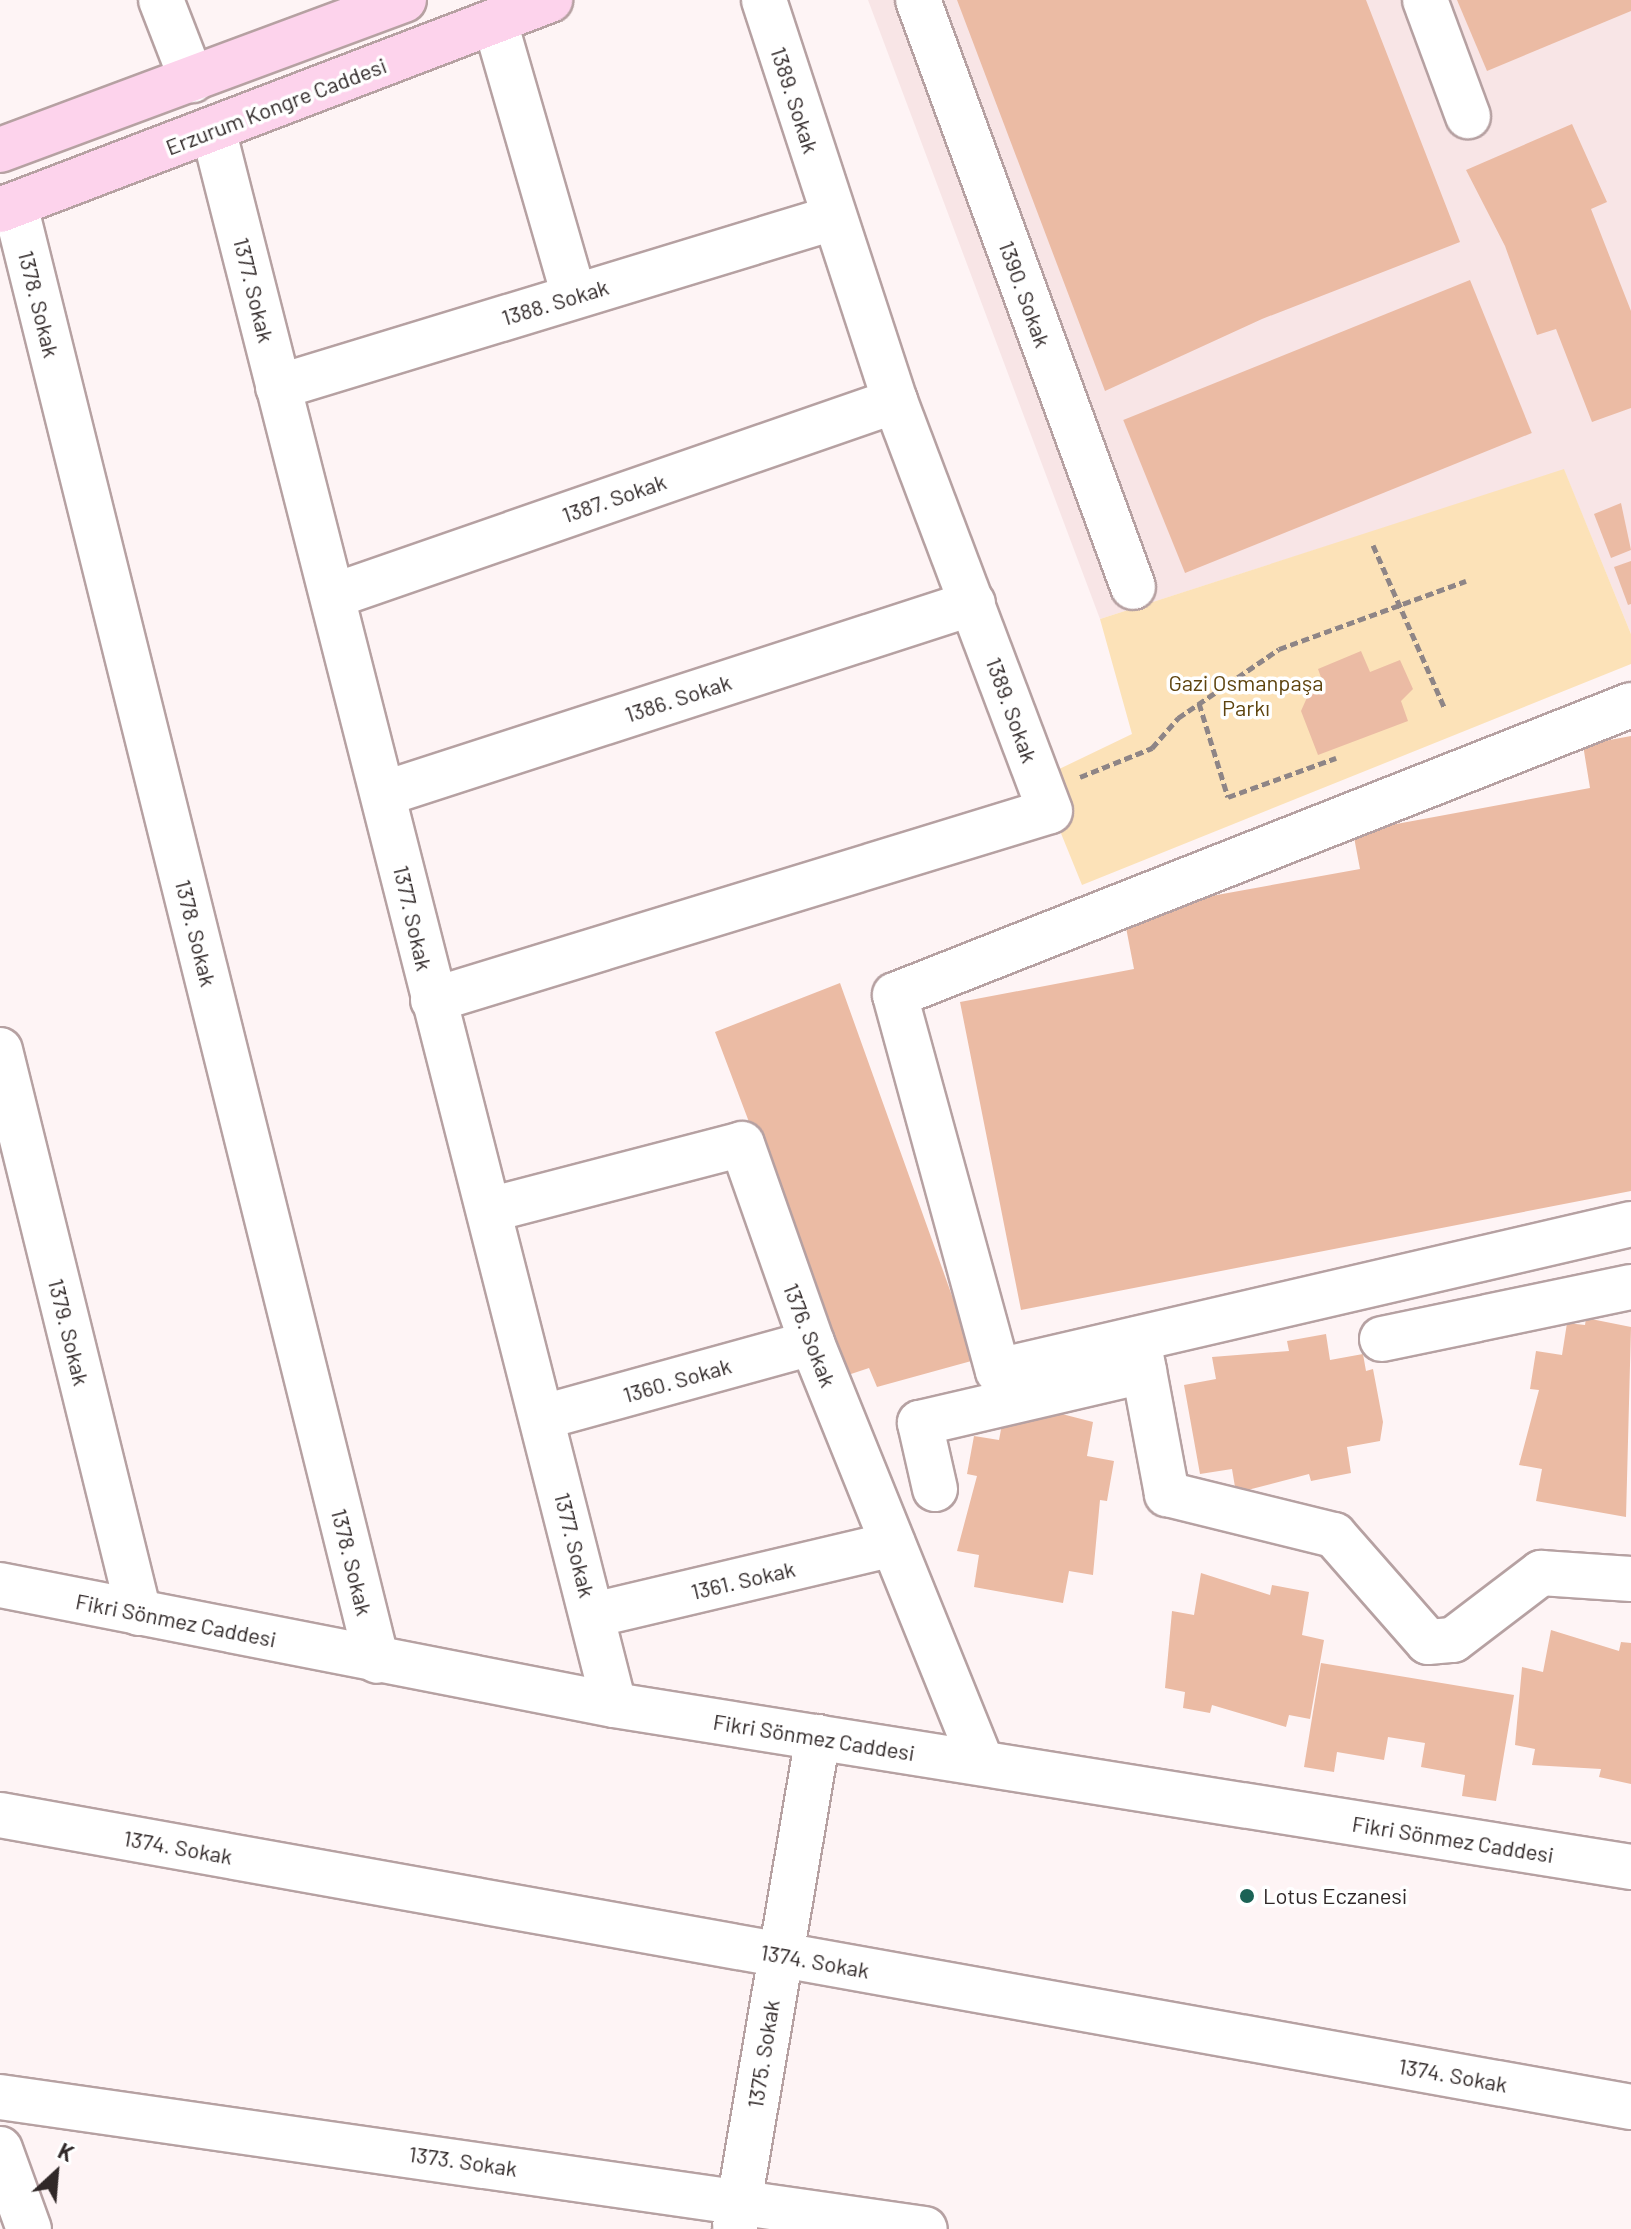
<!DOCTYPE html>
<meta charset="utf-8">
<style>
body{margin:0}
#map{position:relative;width:1631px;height:2229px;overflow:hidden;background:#fef4f5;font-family:Barlow,sans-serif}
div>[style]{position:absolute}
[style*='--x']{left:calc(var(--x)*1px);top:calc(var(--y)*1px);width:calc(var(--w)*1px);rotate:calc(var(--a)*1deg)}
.built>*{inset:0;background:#f8e5e6}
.green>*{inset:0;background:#fce2b8}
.building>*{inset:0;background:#ebbba4;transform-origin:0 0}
.path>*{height:5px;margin-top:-2.5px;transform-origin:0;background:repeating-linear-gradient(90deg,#8e8586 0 8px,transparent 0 12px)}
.roads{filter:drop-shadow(2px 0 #b6a1a2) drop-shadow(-2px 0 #b6a1a2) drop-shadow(0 2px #b6a1a2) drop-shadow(0 -2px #b6a1a2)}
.minor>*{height:44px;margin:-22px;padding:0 22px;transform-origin:22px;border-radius:22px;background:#fff}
.major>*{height:44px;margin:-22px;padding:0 22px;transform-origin:22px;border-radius:22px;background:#fdd3ec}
.dots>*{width:22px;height:22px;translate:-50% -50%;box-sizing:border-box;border:4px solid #fff;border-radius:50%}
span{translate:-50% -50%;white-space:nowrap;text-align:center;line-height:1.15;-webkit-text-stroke:7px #fff;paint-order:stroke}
.street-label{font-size:22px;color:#302828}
.park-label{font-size:22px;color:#5e440f}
.poi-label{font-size:22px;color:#302828}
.left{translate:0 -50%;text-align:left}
.north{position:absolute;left:16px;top:2133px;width:80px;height:80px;-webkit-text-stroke:6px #fff;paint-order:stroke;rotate:26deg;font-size:22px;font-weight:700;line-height:32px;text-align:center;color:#302828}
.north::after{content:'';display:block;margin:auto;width:28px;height:36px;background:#302828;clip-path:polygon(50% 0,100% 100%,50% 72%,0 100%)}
</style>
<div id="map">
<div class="built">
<i style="clip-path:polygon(868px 0,1631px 0,1631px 634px,1564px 470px,1100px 619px)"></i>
</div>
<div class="green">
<i style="clip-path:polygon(1564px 469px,1631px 634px,1631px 664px,1082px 885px,1058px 826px,1053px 772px,1132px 734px,1100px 619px)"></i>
</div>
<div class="building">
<i style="clip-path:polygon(957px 0,1366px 0,1460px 242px,1262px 319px,1105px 391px)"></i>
<i style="clip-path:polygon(1457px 0,1631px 0,1631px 11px,1487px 71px)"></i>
<i style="clip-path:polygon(1572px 124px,1607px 202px,1591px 209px,1631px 311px,1631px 408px,1592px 422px,1556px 329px,1537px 335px,1505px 246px,1466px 170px)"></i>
<i style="left:1470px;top:280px;width:165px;height:374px;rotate:68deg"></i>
<i style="clip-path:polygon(1621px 503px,1631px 550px,1611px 558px,1594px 514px)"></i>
<i style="clip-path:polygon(1631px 561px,1631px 604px,1628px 605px,1614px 567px)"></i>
<i style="clip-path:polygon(1361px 651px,1370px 672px,1400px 660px,1413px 689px,1401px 701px,1408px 721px,1318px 755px,1301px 711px,1313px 684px,1322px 680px,1318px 669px)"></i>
<i style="clip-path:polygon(1631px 736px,1631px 1191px,1021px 1310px,960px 1002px,1134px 969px,1123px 912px,1360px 869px,1353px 832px,1590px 788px,1583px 745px)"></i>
<i style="clip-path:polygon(840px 983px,975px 1360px,877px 1387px,869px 1368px,845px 1376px,715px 1032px)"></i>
<i style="clip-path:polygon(1586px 1318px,1631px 1327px,1626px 1517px,1536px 1501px,1542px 1469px,1519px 1465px,1539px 1390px,1530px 1389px,1536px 1351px,1562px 1355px,1567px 1323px,1585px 1325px)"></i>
<i style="clip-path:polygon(1326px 1334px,1330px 1360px,1363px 1354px,1366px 1371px,1373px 1369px,1383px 1422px,1380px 1441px,1347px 1447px,1351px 1473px,1311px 1481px,1309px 1474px,1236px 1493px,1232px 1469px,1200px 1474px,1184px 1385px,1216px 1379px,1212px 1357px,1289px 1351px,1287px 1341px)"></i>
<i style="clip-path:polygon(1023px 1404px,1093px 1422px,1087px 1456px,1114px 1461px,1107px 1501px,1100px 1500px,1093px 1575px,1069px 1571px,1063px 1603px,974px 1587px,979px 1555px,957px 1551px,977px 1476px,967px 1474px,974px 1436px,999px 1440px,1005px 1408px)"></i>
<i style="clip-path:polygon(1201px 1573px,1270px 1595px,1272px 1585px,1309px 1592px,1302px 1635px,1324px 1640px,1310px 1719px,1289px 1715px,1286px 1727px,1212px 1705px,1210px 1713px,1183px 1708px,1185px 1692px,1165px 1688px,1172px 1611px,1194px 1615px)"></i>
<i style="clip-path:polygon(1551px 1630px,1619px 1651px,1621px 1642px,1631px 1643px,1631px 1784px,1599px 1777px,1601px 1769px,1532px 1765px,1535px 1749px,1515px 1745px,1522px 1667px,1543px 1672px)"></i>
<i style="clip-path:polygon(1321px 1663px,1514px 1695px,1496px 1801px,1462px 1796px,1465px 1775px,1421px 1767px,1425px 1743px,1388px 1737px,1384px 1760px,1337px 1752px,1334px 1772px,1304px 1767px)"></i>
</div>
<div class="path">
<i style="--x:1373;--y:545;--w:177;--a:66.3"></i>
<i style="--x:1199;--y:703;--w:98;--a:72.9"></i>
<i style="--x:1228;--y:797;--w:115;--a:-19.9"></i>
<i style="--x:1080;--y:777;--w:78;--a:-21.9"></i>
<i style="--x:1152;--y:748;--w:40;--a:-49"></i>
<i style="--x:1178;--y:718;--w:122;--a:-34.3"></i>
<i style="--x:1279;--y:649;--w:199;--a:-20"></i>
</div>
<div class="roads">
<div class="minor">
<i style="--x:161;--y:0;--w:86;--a:68.8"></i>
<i style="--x:918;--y:0;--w:625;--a:69.88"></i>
<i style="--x:1425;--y:0;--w:124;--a:69.7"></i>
<i style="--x:495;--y:22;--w:285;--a:73.9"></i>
<i style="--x:213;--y:129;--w:1626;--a:75.72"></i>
<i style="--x:15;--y:205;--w:1500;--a:76.04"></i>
<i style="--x:278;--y:387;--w:580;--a:-16.94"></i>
<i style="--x:333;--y:596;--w:595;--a:-19.14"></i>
<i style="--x:1631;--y:705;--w:791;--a:158.49"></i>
<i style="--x:895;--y:995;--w:390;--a:74.7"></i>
<i style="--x:998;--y:1371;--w:650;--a:-13.07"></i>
<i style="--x:383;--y:794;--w:620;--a:-17.94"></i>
<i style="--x:433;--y:1000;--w:645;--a:-17.03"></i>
<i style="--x:1050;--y:811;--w:438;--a:-110.7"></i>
<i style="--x:895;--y:401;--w:422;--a:-108.1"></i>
<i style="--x:0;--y:1050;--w:580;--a:76.13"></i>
<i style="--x:493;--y:1209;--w:257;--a:-14.6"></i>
<i style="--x:742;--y:1144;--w:211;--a:70.6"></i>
<i style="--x:812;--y:1343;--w:453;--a:68"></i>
<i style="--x:1138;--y:1339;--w:158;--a:79.4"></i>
<i style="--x:1167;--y:1494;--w:172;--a:13.8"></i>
<i style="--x:1334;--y:1535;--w:142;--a:48.7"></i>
<i style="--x:1428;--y:1642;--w:25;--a:-5"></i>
<i style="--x:1453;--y:1640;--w:111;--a:-37.3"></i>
<i style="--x:1541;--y:1573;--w:90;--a:3.8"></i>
<i style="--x:1382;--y:1339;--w:254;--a:-11.8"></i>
<i style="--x:543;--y:1417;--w:279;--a:-15.4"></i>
<i style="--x:935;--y:1489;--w:68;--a:-102.8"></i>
<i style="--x:920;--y:1423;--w:230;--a:-13.1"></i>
<i style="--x:0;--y:1585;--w:626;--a:11.06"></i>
<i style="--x:614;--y:1705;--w:1030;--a:9.05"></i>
<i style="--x:593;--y:1615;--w:308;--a:-13.3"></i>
<i style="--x:0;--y:1815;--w:1657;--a:10.15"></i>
<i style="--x:0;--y:2097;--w:934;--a:8.12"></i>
<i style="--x:0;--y:2149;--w:85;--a:70.1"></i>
<i style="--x:735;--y:2227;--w:497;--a:-80.4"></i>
</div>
<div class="major">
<i style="--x:0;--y:150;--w:431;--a:-20.4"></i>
<i style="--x:0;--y:210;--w:589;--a:-20.9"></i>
</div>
</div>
<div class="dots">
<i style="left:1247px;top:1896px;background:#1c6255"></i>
</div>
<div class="street-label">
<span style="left:795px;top:100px;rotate:72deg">1389. Sokak</span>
<span style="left:276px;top:106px;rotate:-21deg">Erzurum Kongre Caddesi</span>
<span style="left:254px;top:290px;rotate:76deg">1377. Sokak</span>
<span style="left:1025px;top:294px;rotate:70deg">1390. Sokak</span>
<span style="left:555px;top:302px;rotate:-17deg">1388. Sokak</span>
<span style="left:39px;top:304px;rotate:76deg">1378. Sokak</span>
<span style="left:614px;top:498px;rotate:-19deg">1387. Sokak</span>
<span style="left:678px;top:698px;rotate:-18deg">1386. Sokak</span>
<span style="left:1012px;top:710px;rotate:70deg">1389. Sokak</span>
<span style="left:413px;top:918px;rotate:77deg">1377. Sokak</span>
<span style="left:196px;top:933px;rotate:76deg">1378. Sokak</span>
<span style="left:69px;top:1332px;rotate:76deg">1379. Sokak</span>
<span style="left:810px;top:1335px;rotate:69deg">1376. Sokak</span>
<span style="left:677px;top:1380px;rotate:-16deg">1360. Sokak</span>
<span style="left:575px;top:1545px;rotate:76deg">1377. Sokak</span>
<span style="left:352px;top:1562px;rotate:76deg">1378. Sokak</span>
<span style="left:743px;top:1580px;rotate:-13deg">1361. Sokak</span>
<span style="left:176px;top:1620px;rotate:11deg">Fikri Sönmez Caddesi</span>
<span style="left:814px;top:1737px;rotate:9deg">Fikri Sönmez Caddesi</span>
<span style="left:1453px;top:1839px;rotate:9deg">Fikri Sönmez Caddesi</span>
<span style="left:178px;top:1847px;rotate:10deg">1374. Sokak</span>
<span style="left:815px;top:1961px;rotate:10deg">1374. Sokak</span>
<span style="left:763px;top:2054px;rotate:-81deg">1375. Sokak</span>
<span style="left:1453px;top:2075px;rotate:10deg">1374. Sokak</span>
<span style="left:463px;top:2161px;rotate:8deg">1373. Sokak</span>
</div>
<div class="park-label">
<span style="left:1246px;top:695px">Gazi Osmanpaşa<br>Parkı</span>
</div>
<div class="poi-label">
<span class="left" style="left:1263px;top:1896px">Lotus Eczanesi</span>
</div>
<div class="north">K</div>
</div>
